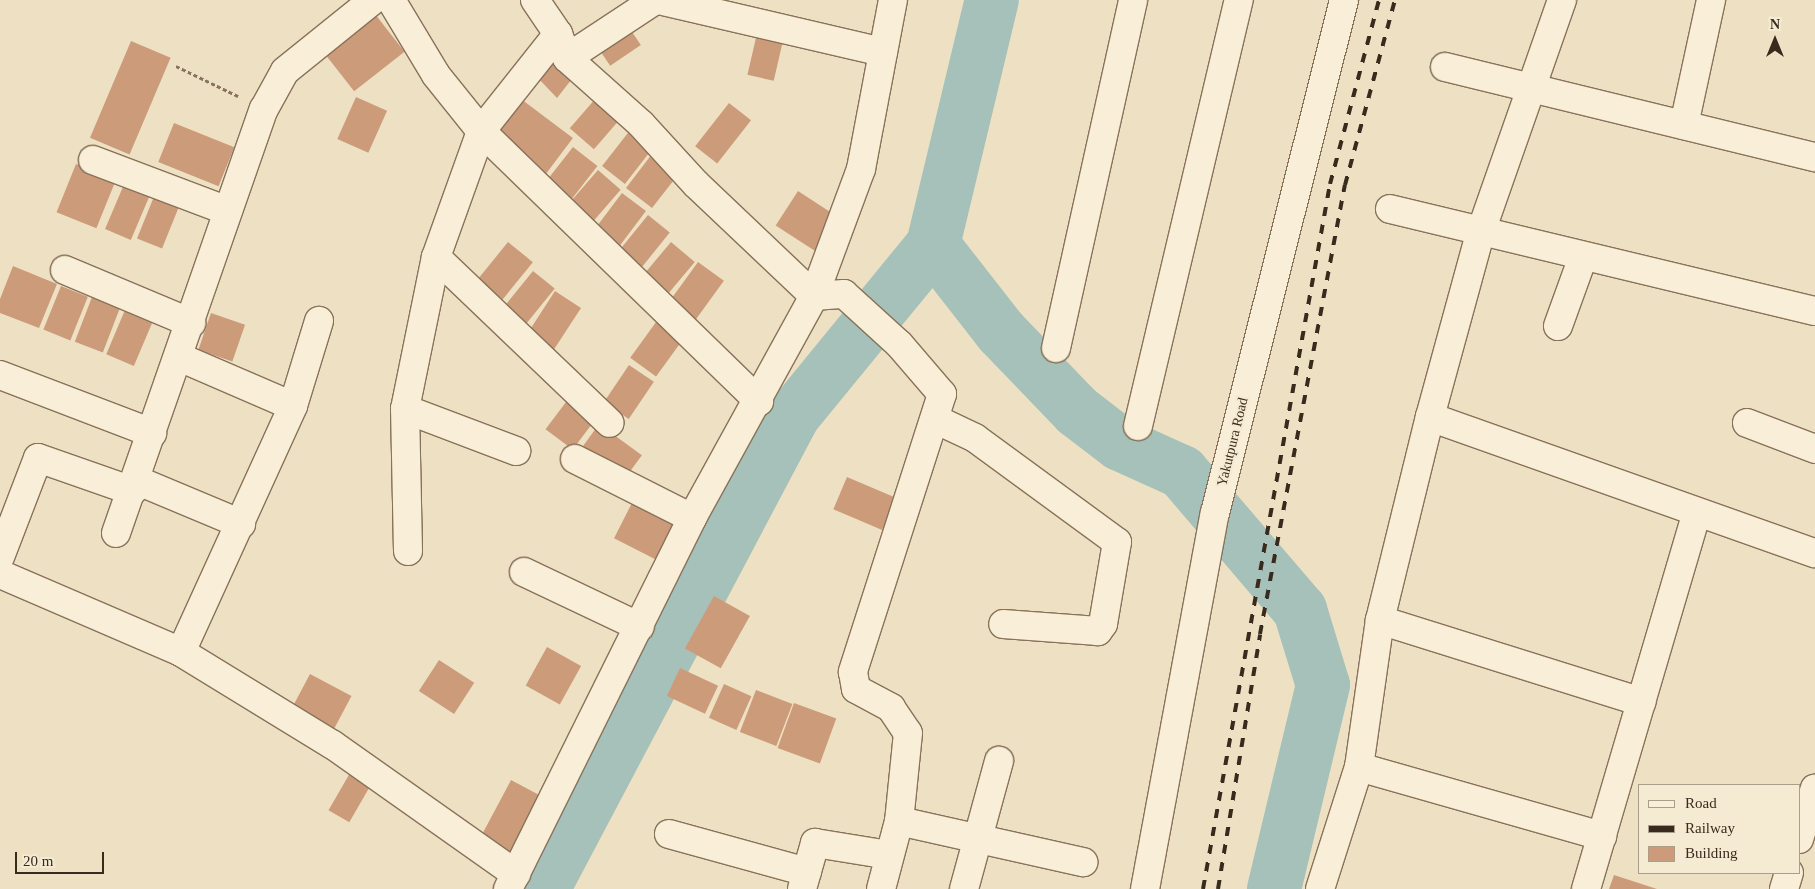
<!DOCTYPE html>
<style>
body{margin:0}
#map{position:relative;width:1815px;height:889px;overflow:hidden;background:#eee1c3;font-family:Georgia,serif}
div>[style]{position:absolute}
[style*='--x']{left:calc(var(--x)*1px);top:calc(var(--y)*1px);width:calc(var(--w)*1px);rotate:calc(var(--a)*1deg)}
.river>*{height:54px;margin:-27px;padding:0 27px;transform-origin:27px;border-radius:27px;background:#a5c1b9}
.building>*{inset:0;background:#cc9b7a;transform-origin:0 0}
.path>*{height:3px;margin-top:-1.5px;transform-origin:0;background:repeating-linear-gradient(90deg,#88725a 0 4px,transparent 0 6.5px)}
.roads{filter:drop-shadow(1px 0 #88725a) drop-shadow(-1px 0 #88725a) drop-shadow(0 1px #88725a) drop-shadow(0 -1px #88725a)}
.minor>*{height:28px;margin:-14px;padding:0 14px;transform-origin:14px;border-radius:14px;background:#f9eed7}
.rail>*{height:4px;margin-top:-2px;transform-origin:0;background:repeating-linear-gradient(90deg,#382b1e 0 9px,transparent 0 18px)}
span{translate:-50% -50%;white-space:nowrap;text-align:center;line-height:1.15;-webkit-text-stroke:4px #f5ebd3;paint-order:stroke}
.street-label{font-size:14px;color:#382b1e}
.legend{position:absolute;left:1638px;top:784px;width:162px;height:90px;box-sizing:border-box;background:#f5ebd3;border:1px solid #a99e8b;margin:0;padding:6px 9px;list-style:none;font-size:15px;color:#382b1e}
.legend li{display:flex;align-items:center;gap:10px;height:25px}
.legend b{width:25px;border:1px solid #a99e8b}
.north{position:absolute;left:1750px;top:15px;width:50px;height:50px;-webkit-text-stroke:4px #f5ebd3;paint-order:stroke;rotate:0deg;font-size:14px;font-weight:700;line-height:20px;text-align:center;color:#382b1e}
.north::after{content:'';display:block;margin:auto;width:18px;height:22px;background:#382b1e;clip-path:polygon(50% 0,100% 100%,50% 72%,0 100%)}
.scale{position:absolute;left:15px;top:852px;width:89px;height:22px;box-sizing:border-box;border:2px solid #382b1e;border-top:0;padding-left:6px;font-size:15px;line-height:18px;white-space:nowrap;color:#382b1e;-webkit-text-stroke:4px #f5ebd3;paint-order:stroke}
</style>
<div id="map">
<div class="river">
<i style="--x:933;--y:245;--w:110;--a:52"></i>
<i style="--x:1001;--y:332;--w:110;--a:46.1"></i>
<i style="--x:1077;--y:411;--w:54;--a:37.5"></i>
<i style="--x:1120;--y:444;--w:68;--a:24.3"></i>
<i style="--x:1182;--y:472;--w:182;--a:49.5"></i>
<i style="--x:1300;--y:610;--w:78;--a:73"></i>
<i style="--x:1323;--y:685;--w:210;--a:103.5"></i>
<i style="--x:543;--y:889;--w:535;--a:-62.14"></i>
<i style="--x:793;--y:416;--w:221;--a:-50.7"></i>
<i style="--x:933;--y:245;--w:252;--a:-76.5"></i>
</div>
<div class="building">
<i style="left:375px;top:14px;width:48px;height:64px;rotate:52deg"></i>
<i style="left:628px;top:26px;width:23px;height:37px;rotate:56deg"></i>
<i style="left:758px;top:29px;width:27px;height:47px;rotate:13deg"></i>
<i style="left:131px;top:41px;width:43px;height:105px;rotate:23deg"></i>
<i style="clip-path:polygon(553px 55px,575px 75px,557px 98px,536px 76px)"></i>
<i style="left:356px;top:97px;width:34px;height:46px;rotate:24deg"></i>
<i style="left:596px;top:98px;width:32px;height:40px;rotate:41deg"></i>
<i style="left:521px;top:99px;width:65px;height:48px;rotate:37deg"></i>
<i style="left:729px;top:103px;width:28px;height:55px;rotate:38deg"></i>
<i style="left:174px;top:123px;width:65px;height:42px;rotate:22deg"></i>
<i style="left:631px;top:129px;width:29px;height:47px;rotate:38deg"></i>
<i style="left:573px;top:147px;width:31px;height:42px;rotate:38deg"></i>
<i style="clip-path:polygon(655px 150px,677px 176px,652px 208px,626px 188px)"></i>
<i style="left:76px;top:164px;width:43px;height:52px;rotate:22deg"></i>
<i style="left:598px;top:170px;width:30px;height:45px;rotate:41deg"></i>
<i style="left:125px;top:182px;width:28px;height:51px;rotate:23deg"></i>
<i style="left:798px;top:191px;width:48px;height:41px;rotate:33deg"></i>
<i style="left:622px;top:193px;width:30px;height:47px;rotate:37deg"></i>
<i style="left:155px;top:194px;width:27px;height:48px;rotate:22deg"></i>
<i style="left:648px;top:215px;width:28px;height:48px;rotate:39deg"></i>
<i style="left:508px;top:242px;width:32px;height:48px;rotate:39deg"></i>
<i style="left:671px;top:242px;width:31px;height:45px;rotate:40deg"></i>
<i style="left:698px;top:262px;width:32px;height:49px;rotate:36deg"></i>
<i style="clip-path:polygon(13px 266px,57px 284px,39px 328px,0 313px,0 299px)"></i>
<i style="left:533px;top:271px;width:28px;height:45px;rotate:39deg"></i>
<i style="left:61px;top:286px;width:29px;height:47px;rotate:22deg"></i>
<i style="left:555px;top:291px;width:31px;height:50px;rotate:33deg"></i>
<i style="left:92px;top:297px;width:30px;height:48px;rotate:21deg"></i>
<i style="left:125px;top:310px;width:30px;height:48px;rotate:23deg"></i>
<i style="left:211px;top:313px;width:36px;height:39px;rotate:19deg"></i>
<i style="left:659px;top:318px;width:32px;height:49px;rotate:36deg"></i>
<i style="left:629px;top:365px;width:30px;height:45px;rotate:34deg"></i>
<i style="left:569px;top:398px;width:34px;height:39px;rotate:37deg"></i>
<i style="left:599px;top:424px;width:53px;height:28px;rotate:36deg"></i>
<i style="left:847px;top:477px;width:53px;height:35px;rotate:23deg"></i>
<i style="left:634px;top:499px;width:49px;height:44px;rotate:27deg"></i>
<i style="left:714px;top:596px;width:41px;height:60px;rotate:29deg"></i>
<i style="left:547px;top:647px;width:39px;height:44px;rotate:29deg"></i>
<i style="left:439px;top:660px;width:42px;height:37px;rotate:33deg"></i>
<i style="left:680px;top:668px;width:42px;height:31px;rotate:25deg"></i>
<i style="left:310px;top:674px;width:47px;height:41px;rotate:28deg"></i>
<i style="left:724px;top:684px;width:30px;height:37px;rotate:24deg"></i>
<i style="left:756px;top:690px;width:39px;height:45px;rotate:21deg"></i>
<i style="left:794px;top:703px;width:45px;height:48px;rotate:20deg"></i>
<i style="left:350px;top:773px;width:24px;height:43px;rotate:30deg"></i>
<i style="left:511px;top:780px;width:41px;height:68px;rotate:28deg"></i>
<i style="clip-path:polygon(1614px 875px,1657px 889px,1609px 889px)"></i>
</div>
<div class="path">
<i style="--x:176;--y:66;--w:69;--a:25.8"></i>
</div>
<div class="roads">
<div class="minor">
<i style="--x:391;--y:0;--w:87;--a:59"></i>
<i style="--x:436;--y:75;--w:72;--a:51.2"></i>
<i style="--x:481;--y:131;--w:388;--a:44.2"></i>
<i style="--x:535;--y:0;--w:41;--a:55.9"></i>
<i style="--x:558;--y:34;--w:26;--a:69"></i>
<i style="--x:567;--y:58;--w:99;--a:41.7"></i>
<i style="--x:641;--y:124;--w:81;--a:47.5"></i>
<i style="--x:696;--y:184;--w:163;--a:43.5"></i>
<i style="--x:814;--y:296;--w:30;--a:-4"></i>
<i style="--x:844;--y:294;--w:74;--a:42.3"></i>
<i style="--x:899;--y:344;--w:66;--a:49.3"></i>
<i style="--x:942;--y:394;--w:292;--a:107.8"></i>
<i style="--x:853;--y:672;--w:17;--a:80"></i>
<i style="--x:856;--y:689;--w:40;--a:28"></i>
<i style="--x:891;--y:708;--w:30;--a:56"></i>
<i style="--x:908;--y:733;--w:88;--a:95.8"></i>
<i style="--x:899;--y:821;--w:70;--a:104.8"></i>
<i style="--x:659;--y:0;--w:230;--a:13.1"></i>
<i style="--x:1562;--y:0;--w:248;--a:109.3"></i>
<i style="--x:1480;--y:234;--w:190;--a:105.3"></i>
<i style="--x:1430;--y:417;--w:408;--a:19.5"></i>
<i style="--x:567;--y:58;--w:105;--a:-33.4"></i>
<i style="--x:1445;--y:67;--w:381;--a:13.7"></i>
<i style="--x:1684;--y:125;--w:128;--a:-77.8"></i>
<i style="--x:93;--y:160;--w:144;--a:20.7"></i>
<i style="--x:1390;--y:209;--w:437;--a:13.5"></i>
<i style="--x:436;--y:257;--w:240;--a:43.7"></i>
<i style="--x:65;--y:270;--w:137;--a:22.8"></i>
<i style="--x:1558;--y:326;--w:73;--a:-70.1"></i>
<i style="--x:1056;--y:348;--w:356;--a:-77.5"></i>
<i style="--x:179;--y:357;--w:124;--a:23.3"></i>
<i style="--x:0;--y:375;--w:163;--a:20.9"></i>
<i style="--x:405;--y:409;--w:119;--a:20.7"></i>
<i style="--x:937;--y:420;--w:42;--a:25.3"></i>
<i style="--x:975;--y:438;--w:176;--a:36.2"></i>
<i style="--x:1117;--y:542;--w:83;--a:99.7"></i>
<i style="--x:1103;--y:624;--w:9;--a:126"></i>
<i style="--x:1098;--y:631;--w:95;--a:-175.8"></i>
<i style="--x:1747;--y:423;--w:73;--a:20.9"></i>
<i style="--x:1138;--y:426;--w:438;--a:-76.7"></i>
<i style="--x:575;--y:459;--w:131;--a:26.8"></i>
<i style="--x:136;--y:480;--w:114;--a:22.7"></i>
<i style="--x:116;--y:533;--w:449;--a:-70.8"></i>
<i style="--x:264;--y:109;--w:43;--a:-61.1"></i>
<i style="--x:285;--y:71;--w:113;--a:-38.9"></i>
<i style="--x:408;--y:551;--w:142;--a:-91.2"></i>
<i style="--x:405;--y:409;--w:155;--a:-78.5"></i>
<i style="--x:436;--y:257;--w:134;--a:-70.3"></i>
<i style="--x:481;--y:131;--w:124;--a:-51.6"></i>
<i style="--x:0;--y:557;--w:106;--a:-69"></i>
<i style="--x:38;--y:458;--w:100;--a:19.3"></i>
<i style="--x:524;--y:572;--w:128;--a:25.4"></i>
<i style="--x:0;--y:574;--w:197;--a:23.3"></i>
<i style="--x:181;--y:652;--w:178;--a:31.5"></i>
<i style="--x:333;--y:745;--w:224;--a:35.2"></i>
<i style="--x:1380;--y:620;--w:209;--a:-76.2"></i>
<i style="--x:181;--y:652;--w:270;--a:-65.5"></i>
<i style="--x:293;--y:406;--w:89;--a:-73"></i>
<i style="--x:1359;--y:767;--w:253;--a:15.9"></i>
<i style="--x:899;--y:821;--w:189;--a:12.6"></i>
<i style="--x:669;--y:834;--w:143;--a:15.4"></i>
<i style="--x:1799;--y:839;--w:53;--a:-72.6"></i>
<i style="--x:508;--y:889;--w:414;--a:-63.6"></i>
<i style="--x:692;--y:518;--w:253;--a:-61.2"></i>
<i style="--x:814;--y:296;--w:135;--a:-69.7"></i>
<i style="--x:861;--y:169;--w:172;--a:-79.3"></i>
<i style="--x:802;--y:889;--w:48;--a:-74.2"></i>
<i style="--x:815;--y:843;--w:75;--a:9.2"></i>
<i style="--x:964;--y:889;--w:133;--a:-74.7"></i>
<i style="--x:1145;--y:889;--w:382;--a:-79.5"></i>
<i style="--x:1215;--y:513;--w:529;--a:-75.88"></i>
<i style="--x:1320;--y:889;--w:128;--a:-72.3"></i>
<i style="--x:1359;--y:767;--w:148;--a:-81.9"></i>
<i style="--x:1380;--y:620;--w:274;--a:17.4"></i>
<i style="--x:1586;--y:889;--w:392;--a:-73.6"></i>
<i style="--x:1784;--y:889;--w:17;--a:-73"></i>
</div>
</div>
<div class="rail">
<i style="--x:1203;--y:889;--w:716;--a:-79.79"></i>
<i style="--x:1330;--y:184;--w:190;--a:-75.1"></i>
<i style="--x:1218;--y:889;--w:258;--a:-80.6"></i>
<i style="--x:1260;--y:634;--w:457;--a:-79.3"></i>
<i style="--x:1345;--y:185;--w:192;--a:-74.9"></i>
</div>
<div class="street-label">
<span style="left:1233px;top:442px;rotate:-76deg">Yakutpura Road</span>
</div>
<ul class="legend">
<li><b style="height:6px;background:#f9eed7"></b>Road</li>
<li><b style="height:6px;background:#382b1e"></b>Railway</li>
<li><b style="height:14px;background:#cc9b7a"></b>Building</li>
</ul>
<div class="north">N</div>
<div class="scale">20 m</div>
</div>
